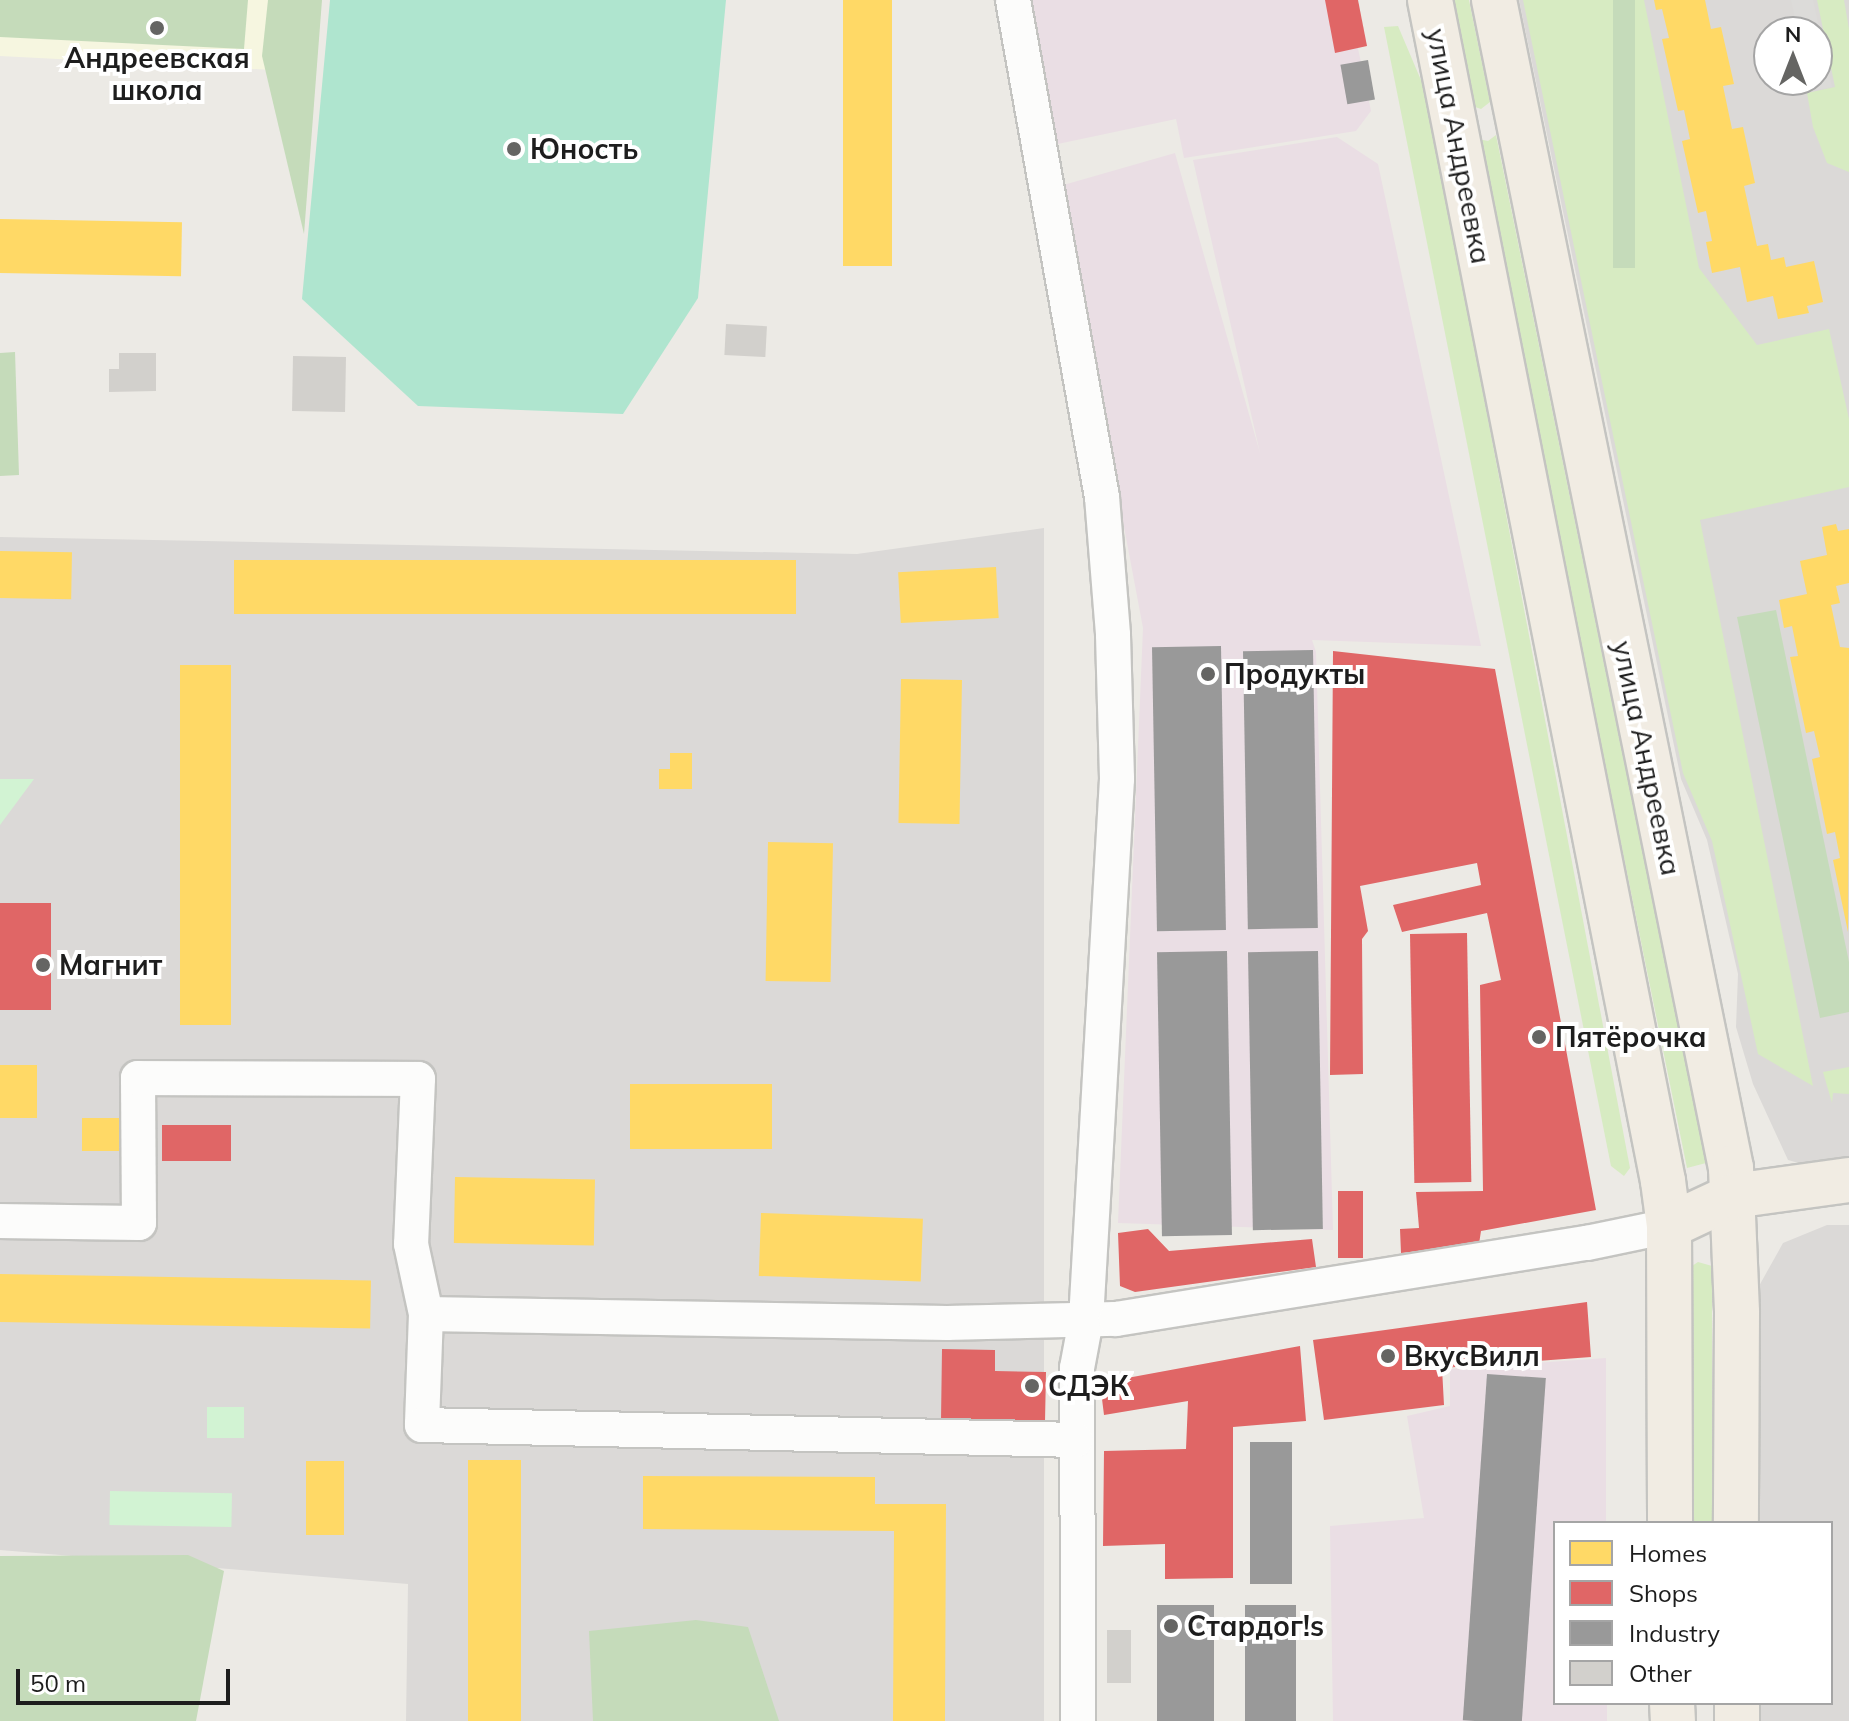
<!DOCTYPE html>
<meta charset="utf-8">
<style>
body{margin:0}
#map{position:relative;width:1849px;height:1721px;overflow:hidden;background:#eceae5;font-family:Mulish,sans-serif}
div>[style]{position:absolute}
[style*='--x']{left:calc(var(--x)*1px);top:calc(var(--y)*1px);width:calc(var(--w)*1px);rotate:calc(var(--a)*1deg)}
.residential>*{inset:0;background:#dbd9d7}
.industrial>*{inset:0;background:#eadee4}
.education>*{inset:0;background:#f6f6e0}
.grass>*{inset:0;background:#d7ebc2}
.forest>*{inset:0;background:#c5dbba;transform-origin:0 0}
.park>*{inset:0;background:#d2f3d3;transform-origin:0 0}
.pitch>*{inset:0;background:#afe5cf}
.parking>*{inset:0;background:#dcdbd9}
.homes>*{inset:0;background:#ffd966;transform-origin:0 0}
.shops>*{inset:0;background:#e06666;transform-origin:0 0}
.industry>*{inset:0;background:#999;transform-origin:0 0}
.building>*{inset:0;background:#d2d0cc;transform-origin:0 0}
.roads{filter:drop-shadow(2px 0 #c4c4c1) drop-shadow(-2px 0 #c4c4c1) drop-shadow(0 2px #c4c4c1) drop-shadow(0 -2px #c4c4c1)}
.minor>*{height:34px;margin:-17px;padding:0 17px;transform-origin:17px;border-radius:17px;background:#fcfcfb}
.major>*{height:44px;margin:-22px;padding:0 22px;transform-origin:22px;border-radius:22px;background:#f1ece3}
.dots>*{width:22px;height:22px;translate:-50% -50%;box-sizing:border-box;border:4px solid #fff;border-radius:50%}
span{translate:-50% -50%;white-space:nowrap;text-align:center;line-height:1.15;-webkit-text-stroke:8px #fff;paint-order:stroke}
.poi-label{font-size:28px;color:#1d1d1d;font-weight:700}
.left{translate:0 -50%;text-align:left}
.street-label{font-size:28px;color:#1d1d1d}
.legend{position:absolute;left:1553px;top:1521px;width:280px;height:184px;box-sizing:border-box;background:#fff;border:2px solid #a5a5a5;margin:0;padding:10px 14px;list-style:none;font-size:24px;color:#1d1d1d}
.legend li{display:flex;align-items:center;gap:16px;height:40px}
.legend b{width:40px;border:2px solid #a5a5a5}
.north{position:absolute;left:1753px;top:16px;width:80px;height:80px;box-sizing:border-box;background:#fff;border:2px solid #a5a5a5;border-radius:50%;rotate:0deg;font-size:22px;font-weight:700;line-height:32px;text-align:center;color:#1d1d1d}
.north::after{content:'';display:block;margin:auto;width:28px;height:36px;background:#656563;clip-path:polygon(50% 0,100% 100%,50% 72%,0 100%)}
.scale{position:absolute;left:16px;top:1669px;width:214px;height:36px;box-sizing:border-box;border:4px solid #1d1d1d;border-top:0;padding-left:10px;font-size:24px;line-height:28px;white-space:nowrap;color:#1d1d1d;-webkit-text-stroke:6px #fff;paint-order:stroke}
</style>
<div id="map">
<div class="residential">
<i style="clip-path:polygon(evenodd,1519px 0,1849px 0,1849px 1168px,1816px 1168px,1788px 1160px,1753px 1084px,1736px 1027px,1738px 974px,1707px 840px,1681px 779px,1519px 0,1769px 32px,1817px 32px,1817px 80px,1769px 80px,1769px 32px)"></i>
<i style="clip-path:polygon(1044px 528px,1044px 1721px,406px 1721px,408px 1584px,0 1550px,0 537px,857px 554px)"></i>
<i style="clip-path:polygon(1827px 1225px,1849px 1225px,1849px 1721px,1759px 1721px,1759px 1703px,1831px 1703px,1831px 1523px,1759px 1523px,1759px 1286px,1783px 1243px)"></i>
</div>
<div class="industrial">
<i style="clip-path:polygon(1026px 0,1348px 0,1371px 111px,1356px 131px,1184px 158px,1176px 119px,1053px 145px)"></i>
<i style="clip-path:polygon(1337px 137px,1378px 164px,1481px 646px,1312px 640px,1316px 652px,1333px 1230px,1118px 1223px,1143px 628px,1060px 186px,1175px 153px,1260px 453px,1193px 160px)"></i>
<i style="clip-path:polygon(1606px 1358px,1606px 1523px,1555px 1523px,1555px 1703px,1607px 1703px,1607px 1721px,1333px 1721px,1330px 1526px,1424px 1518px,1407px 1416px,1450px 1406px,1450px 1369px)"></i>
</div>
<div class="education">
<i style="clip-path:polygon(0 0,315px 0,311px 72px,0 56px)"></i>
</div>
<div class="grass">
<i style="clip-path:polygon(1453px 0,1469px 0,1490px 102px,1481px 109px,1475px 107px)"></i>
<i style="clip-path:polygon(1523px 0,1644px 0,1699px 268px,1757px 345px,1829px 329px,1849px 419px,1849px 487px,1700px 520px,1813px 1086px,1758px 1054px,1712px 841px,1683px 773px)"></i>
<i style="clip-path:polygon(1817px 0,1844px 0,1849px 29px,1849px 172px,1827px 163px,1813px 127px,1807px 93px,1835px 87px)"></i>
<i style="clip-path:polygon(1398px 26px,1426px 92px,1630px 1168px,1624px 1176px,1611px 1166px,1384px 27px)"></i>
<i style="clip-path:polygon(1496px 135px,1706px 1163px,1687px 1168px,1478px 139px,1488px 141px)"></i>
<i style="clip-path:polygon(1849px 1067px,1849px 1094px,1833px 1093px,1832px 1103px,1823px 1072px)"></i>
<i style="clip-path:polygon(1698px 1262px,1712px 1266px,1712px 1523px,1693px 1523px,1692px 1266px)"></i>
</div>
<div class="forest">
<i style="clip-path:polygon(0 0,248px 0,244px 49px,0 37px)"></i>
<i style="clip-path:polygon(268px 0,322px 0,304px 234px,262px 56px)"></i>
<i style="left:1613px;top:0;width:22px;height:268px"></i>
<i style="clip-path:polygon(15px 352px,19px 475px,0 476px,0 353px)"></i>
<i style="clip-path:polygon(1776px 610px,1849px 962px,1849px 1012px,1820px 1018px,1737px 617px)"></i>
<i style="clip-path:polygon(188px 1555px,224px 1571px,196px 1721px,0 1721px,0 1556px)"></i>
<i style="clip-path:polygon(696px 1620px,748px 1627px,779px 1721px,593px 1721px,589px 1631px)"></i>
</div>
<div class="park">
<i style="clip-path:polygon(0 779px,34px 779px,0 825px)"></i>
<i style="left:207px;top:1407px;width:37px;height:31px"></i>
<i style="left:110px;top:1491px;width:122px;height:34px;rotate:1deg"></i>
</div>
<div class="pitch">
<i style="clip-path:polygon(330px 0,726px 0,698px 298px,623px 414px,418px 406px,302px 299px)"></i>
</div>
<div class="parking">
<i style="clip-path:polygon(1791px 0,1813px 0,1832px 87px,1811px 91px,1808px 80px,1817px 80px,1817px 32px,1798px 32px)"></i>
</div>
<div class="homes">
<i style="left:843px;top:0;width:49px;height:266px"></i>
<i style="clip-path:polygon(1654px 0,1705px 0,1711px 29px,1721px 27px,1734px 84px,1723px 86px,1732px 129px,1743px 127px,1755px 183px,1744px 186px,1757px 246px,1768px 244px,1771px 260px,1784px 257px,1786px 267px,1814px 261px,1823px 302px,1807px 306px,1809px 313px,1778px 319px,1773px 296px,1747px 302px,1740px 267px,1712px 273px,1706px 242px,1712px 241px,1706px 211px,1698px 213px,1682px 141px,1690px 139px,1684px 110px,1678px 111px,1662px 39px,1669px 38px,1662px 9px,1656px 10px)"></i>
<i style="left:0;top:219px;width:182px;height:54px;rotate:1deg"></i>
<i style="clip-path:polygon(1836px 524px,1838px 531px,1849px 529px,1849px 583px,1836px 586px,1840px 603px,1831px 605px,1840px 647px,1849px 648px,1848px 932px,1833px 860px,1840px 858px,1835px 832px,1827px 834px,1812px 759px,1820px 757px,1814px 731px,1806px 733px,1790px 657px,1798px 656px,1792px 626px,1784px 628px,1779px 600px,1807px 594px,1800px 561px,1827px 555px,1822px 527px)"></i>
<i style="left:0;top:551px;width:72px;height:47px;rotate:1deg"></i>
<i style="left:234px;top:560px;width:562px;height:54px"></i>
<i style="left:996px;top:567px;width:51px;height:98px;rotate:87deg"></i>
<i style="left:180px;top:665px;width:51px;height:360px"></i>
<i style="left:901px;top:679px;width:61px;height:144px;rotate:1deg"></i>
<i style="clip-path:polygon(670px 753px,692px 753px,692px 789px,659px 789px,659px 769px,670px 769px)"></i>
<i style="left:768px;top:842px;width:65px;height:139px;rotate:1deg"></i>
<i style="left:0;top:1065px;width:37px;height:53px"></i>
<i style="left:630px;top:1084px;width:142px;height:65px"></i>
<i style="left:82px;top:1118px;width:40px;height:33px"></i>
<i style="left:455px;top:1177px;width:140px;height:66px;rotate:1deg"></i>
<i style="left:761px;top:1213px;width:162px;height:63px;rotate:2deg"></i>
<i style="left:0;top:1274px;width:371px;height:48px;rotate:1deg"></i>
<i style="left:468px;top:1460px;width:53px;height:261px"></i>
<i style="left:306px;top:1461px;width:38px;height:74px"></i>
<i style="clip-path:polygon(643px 1476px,875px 1477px,875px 1504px,946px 1504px,945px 1721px,893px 1721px,894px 1531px,643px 1529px)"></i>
</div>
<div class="shops">
<i style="clip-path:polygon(1325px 0,1358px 0,1367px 46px,1335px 53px)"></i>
<i style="clip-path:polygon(1333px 651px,1495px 669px,1596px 1210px,1481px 1231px,1479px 1244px,1401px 1253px,1400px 1229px,1419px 1228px,1416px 1192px,1483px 1191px,1480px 985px,1501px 980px,1487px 913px,1402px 932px,1393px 905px,1481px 885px,1477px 863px,1360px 886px,1368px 931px,1362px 939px,1363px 1074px,1330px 1075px)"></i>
<i style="left:0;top:903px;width:51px;height:107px"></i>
<i style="left:1467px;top:933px;width:249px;height:57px;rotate:89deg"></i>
<i style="left:231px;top:1125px;width:36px;height:69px;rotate:90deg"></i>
<i style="left:1338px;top:1191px;width:25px;height:67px"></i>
<i style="clip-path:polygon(1148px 1229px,1169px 1251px,1312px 1239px,1316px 1267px,1135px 1292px,1120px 1286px,1118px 1233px)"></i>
<i style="clip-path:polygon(1587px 1302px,1591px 1357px,1442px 1368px,1444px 1405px,1324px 1420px,1313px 1340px)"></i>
<i style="clip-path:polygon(1300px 1346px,1306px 1421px,1233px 1427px,1233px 1578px,1165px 1579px,1165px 1544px,1103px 1546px,1104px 1451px,1186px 1449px,1188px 1401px,1104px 1415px,1100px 1383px)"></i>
<i style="clip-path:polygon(942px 1349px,995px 1350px,995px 1371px,1046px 1372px,1045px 1422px,941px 1420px)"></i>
</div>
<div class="industry">
<i style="left:1368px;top:60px;width:40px;height:28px;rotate:80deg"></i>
<i style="left:1221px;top:646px;width:284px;height:69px;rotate:89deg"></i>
<i style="left:1313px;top:650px;width:278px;height:70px;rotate:89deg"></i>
<i style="left:1227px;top:951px;width:284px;height:70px;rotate:89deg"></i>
<i style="left:1318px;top:951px;width:278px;height:70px;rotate:89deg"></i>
<i style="left:1487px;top:1374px;width:59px;height:347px;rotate:4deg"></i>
<i style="left:1250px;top:1442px;width:42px;height:142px"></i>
<i style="left:1214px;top:1605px;width:116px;height:57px;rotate:90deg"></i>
<i style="left:1245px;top:1605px;width:51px;height:116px"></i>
</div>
<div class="building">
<i style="left:726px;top:324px;width:41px;height:31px;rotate:3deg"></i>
<i style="clip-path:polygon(119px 353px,156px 353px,156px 391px,109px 392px,109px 369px,119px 369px)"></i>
<i style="left:293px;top:356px;width:53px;height:55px;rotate:1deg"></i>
<i style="left:1107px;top:1630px;width:24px;height:53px"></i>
</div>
<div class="roads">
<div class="minor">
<i style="--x:1013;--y:0;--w:505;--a:79.85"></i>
<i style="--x:1102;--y:497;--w:138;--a:85.4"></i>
<i style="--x:1113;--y:635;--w:144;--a:88.4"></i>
<i style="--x:1117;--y:779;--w:542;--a:93.28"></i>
<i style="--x:1086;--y:1320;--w:49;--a:100.6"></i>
<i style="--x:1077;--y:1368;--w:353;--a:89.8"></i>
<i style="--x:0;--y:1221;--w:139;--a:0.8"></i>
<i style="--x:139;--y:1223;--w:145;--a:-90.4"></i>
<i style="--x:138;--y:1078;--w:280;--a:0.2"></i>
<i style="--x:418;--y:1079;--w:165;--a:92.4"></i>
<i style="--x:411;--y:1244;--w:72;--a:77.9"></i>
<i style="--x:426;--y:1314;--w:111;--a:92.1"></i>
<i style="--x:422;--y:1425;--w:654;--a:1.31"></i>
<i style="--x:426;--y:1314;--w:521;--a:0.99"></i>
<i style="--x:947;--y:1323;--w:169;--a:-1.4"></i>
<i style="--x:1116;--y:1319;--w:477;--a:-9.2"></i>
<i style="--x:1587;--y:1243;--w:84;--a:-11.7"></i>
</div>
<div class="major">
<i style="--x:1430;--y:0;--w:1204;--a:78.84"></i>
<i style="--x:1663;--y:1181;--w:45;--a:82.4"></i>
<i style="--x:1669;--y:1226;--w:297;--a:89.8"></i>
<i style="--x:1494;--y:0;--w:1192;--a:78.53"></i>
<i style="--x:1731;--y:1168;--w:145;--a:87.6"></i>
<i style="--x:1737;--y:1313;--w:210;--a:90.3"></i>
<i style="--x:1669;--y:1226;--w:71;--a:-25.1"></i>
<i style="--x:1733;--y:1196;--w:117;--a:-7.9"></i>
<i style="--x:1672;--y:1703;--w:18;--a:87"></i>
<i style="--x:1737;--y:1703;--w:18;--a:90"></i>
</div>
</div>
<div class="dots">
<i style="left:157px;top:28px;background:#656563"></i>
<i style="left:514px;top:149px;background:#656563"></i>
<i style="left:1208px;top:674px;background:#656563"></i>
<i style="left:43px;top:965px;background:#656563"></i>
<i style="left:1539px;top:1037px;background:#656563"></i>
<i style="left:1388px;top:1356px;background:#656563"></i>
<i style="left:1032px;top:1386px;background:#656563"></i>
<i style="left:1171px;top:1626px;background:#656563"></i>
</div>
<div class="poi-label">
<span style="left:157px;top:74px">Андреевская<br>школа</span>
<span class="left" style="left:530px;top:149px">Юность</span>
<span class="left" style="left:1224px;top:674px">Продукты</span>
<span class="left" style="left:59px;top:965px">Магнит</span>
<span class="left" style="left:1555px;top:1037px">Пятёрочка</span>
<span class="left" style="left:1404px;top:1356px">ВкусВилл</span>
<span class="left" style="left:1048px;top:1386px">СДЭК</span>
<span class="left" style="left:1187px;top:1626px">Стардог!s</span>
</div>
<div class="street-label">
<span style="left:1459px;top:146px;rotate:79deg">улица Андреевка</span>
<span style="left:1647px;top:758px;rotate:78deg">улица Андреевка</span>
</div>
<ul class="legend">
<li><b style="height:22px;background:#ffd966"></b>Homes</li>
<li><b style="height:22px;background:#e06666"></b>Shops</li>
<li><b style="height:22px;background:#999"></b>Industry</li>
<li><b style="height:22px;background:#d2d0cc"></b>Other</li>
</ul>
<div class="north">N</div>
<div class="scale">50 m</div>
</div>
